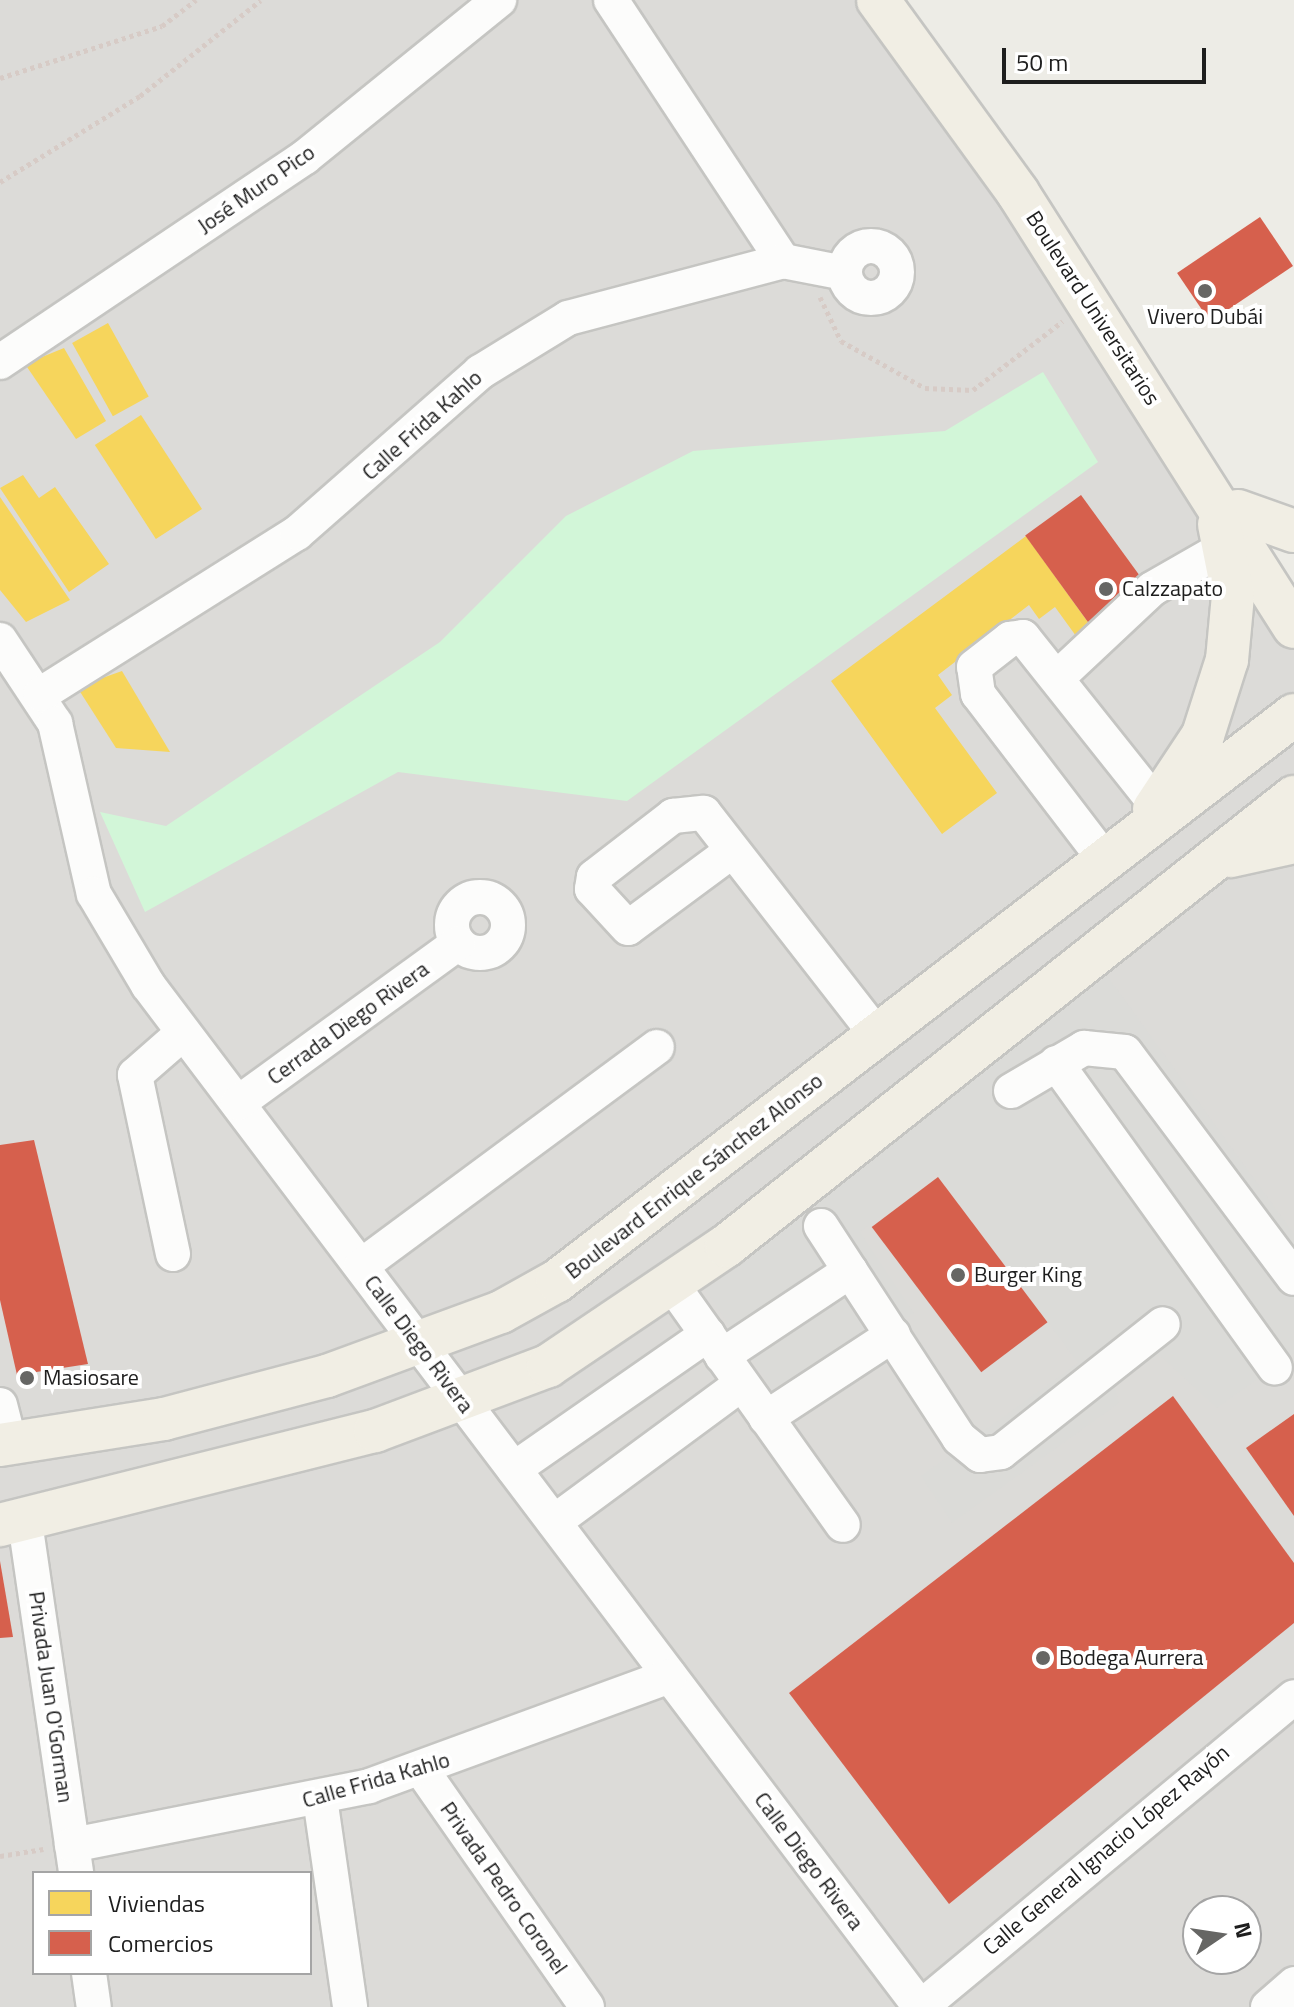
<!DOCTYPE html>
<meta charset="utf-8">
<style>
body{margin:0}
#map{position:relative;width:1294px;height:2007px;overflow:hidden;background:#edece6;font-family:"Titillium Web",sans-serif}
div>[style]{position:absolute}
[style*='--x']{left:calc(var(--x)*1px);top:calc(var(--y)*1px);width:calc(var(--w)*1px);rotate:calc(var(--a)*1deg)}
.residential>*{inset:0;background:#dcdbd8}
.park>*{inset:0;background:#d2f6d8}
.parking>*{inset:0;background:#dbdbd8}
.homes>*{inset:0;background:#f6d55c;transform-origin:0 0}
.shops>*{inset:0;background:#d6604d;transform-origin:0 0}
.path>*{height:5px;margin-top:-2.5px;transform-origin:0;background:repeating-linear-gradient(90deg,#d7cbc6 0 4px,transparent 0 8px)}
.roads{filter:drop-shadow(2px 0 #c5c5c2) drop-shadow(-2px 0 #c5c5c2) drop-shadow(0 2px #c5c5c2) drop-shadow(0 -2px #c5c5c2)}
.minor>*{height:34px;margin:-17px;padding:0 17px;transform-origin:17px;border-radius:17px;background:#fcfcfb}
.minor>.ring{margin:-17px;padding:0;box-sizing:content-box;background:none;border:34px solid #fcfcfb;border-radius:50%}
.major>*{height:42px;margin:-21px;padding:0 21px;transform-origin:21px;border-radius:21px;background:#f1eee4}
.dots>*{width:22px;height:22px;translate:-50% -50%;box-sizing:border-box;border:4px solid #fff;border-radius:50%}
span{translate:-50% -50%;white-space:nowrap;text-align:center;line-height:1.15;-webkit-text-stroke:8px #fff;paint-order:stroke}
.street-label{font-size:22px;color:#1e1e1e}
.poi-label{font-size:22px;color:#1e1e1e}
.left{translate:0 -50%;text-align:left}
.legend{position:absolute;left:32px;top:1871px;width:280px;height:104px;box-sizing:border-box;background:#fff;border:2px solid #a5a5a5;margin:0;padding:10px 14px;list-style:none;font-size:24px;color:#1e1e1e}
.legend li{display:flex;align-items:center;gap:16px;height:40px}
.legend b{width:40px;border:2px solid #a5a5a5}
.north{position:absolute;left:1182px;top:1895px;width:80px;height:80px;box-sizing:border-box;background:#fff;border:2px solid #a5a5a5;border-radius:50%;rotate:77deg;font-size:22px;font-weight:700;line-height:32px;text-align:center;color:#1e1e1e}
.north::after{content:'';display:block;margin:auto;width:28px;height:36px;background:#666664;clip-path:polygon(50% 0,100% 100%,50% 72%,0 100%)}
.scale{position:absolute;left:1002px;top:48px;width:204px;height:36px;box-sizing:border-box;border:4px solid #1e1e1e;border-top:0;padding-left:10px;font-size:24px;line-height:28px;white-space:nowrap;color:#1e1e1e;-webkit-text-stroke:6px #fff;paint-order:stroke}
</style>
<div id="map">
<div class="residential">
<i style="clip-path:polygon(evenodd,0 0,883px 0,1294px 597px,1294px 2007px,0 2007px,0 0,34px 1873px,310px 1873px,310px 1973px,34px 1973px,34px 1873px,0 0,1198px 1911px,1246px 1911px,1246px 1959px,1198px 1959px,1198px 1911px)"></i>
</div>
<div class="park">
<i style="clip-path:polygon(1043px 372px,1098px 462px,627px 801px,398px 772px,145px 912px,100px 812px,166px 826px,440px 642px,566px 516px,693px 451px,945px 431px)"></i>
</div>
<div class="parking">
<i style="clip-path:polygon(1106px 974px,1294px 1234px,1294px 1353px,1217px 1408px,1159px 1355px,1113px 1380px,1119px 1403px,952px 1523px,921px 1476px,1078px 1363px,938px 1173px,860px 1232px,914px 1313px,780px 1401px,702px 1285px)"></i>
</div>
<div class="homes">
<i style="left:108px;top:323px;width:84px;height:41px;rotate:61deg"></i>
<i style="clip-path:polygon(64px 348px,106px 421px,76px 439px,25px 364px)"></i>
<i style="left:141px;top:415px;width:112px;height:55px;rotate:57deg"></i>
<i style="clip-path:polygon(23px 475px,39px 498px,55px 487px,109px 564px,69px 592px,0 488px)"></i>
<i style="clip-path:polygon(0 497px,70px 600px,26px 622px,0 590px)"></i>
<i style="clip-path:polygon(1026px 536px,1090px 625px,1076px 636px,1055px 607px,1039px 619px,1029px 605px,938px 675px,952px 695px,935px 708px,997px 793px,942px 834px,831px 681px)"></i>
<i style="clip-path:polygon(122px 671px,170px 752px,116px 748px,77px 687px)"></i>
</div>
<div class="shops">
<i style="left:1260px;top:217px;width:59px;height:100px;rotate:56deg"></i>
<i style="left:1081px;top:495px;width:108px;height:69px;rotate:54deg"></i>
<i style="clip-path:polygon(34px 1140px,88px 1364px,17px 1375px,0 1300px,0 1145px)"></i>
<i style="left:938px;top:1177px;width:182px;height:83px;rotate:53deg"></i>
<i style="clip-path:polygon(1173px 1396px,1294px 1563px,1294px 1623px,949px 1904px,789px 1693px)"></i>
<i style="clip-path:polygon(1294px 1414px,1294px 1516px,1246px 1448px)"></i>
<i style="clip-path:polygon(0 1561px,13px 1637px,0 1638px)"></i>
</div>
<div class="path">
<i style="--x:0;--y:78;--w:170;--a:-17.8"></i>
<i style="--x:162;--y:26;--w:43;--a:-37.4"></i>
<i style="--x:0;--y:182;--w:164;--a:-31.6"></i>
<i style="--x:140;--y:96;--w:154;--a:-38.4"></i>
<i style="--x:820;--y:297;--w:49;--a:64.5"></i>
<i style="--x:841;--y:341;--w:96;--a:29.2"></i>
<i style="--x:925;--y:388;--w:48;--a:2.4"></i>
<i style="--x:973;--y:390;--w:113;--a:-37.5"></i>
<i style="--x:0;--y:1856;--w:44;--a:-9.2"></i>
</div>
<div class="roads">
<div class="minor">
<i style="--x:611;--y:0;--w:313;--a:56.6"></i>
<i class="ring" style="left:845px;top:246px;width:18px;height:18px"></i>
<i style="--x:0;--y:362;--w:367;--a:-33.9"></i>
<i style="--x:305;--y:157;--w:250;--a:-39"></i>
<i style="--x:0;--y:640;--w:100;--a:56.5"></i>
<i style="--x:55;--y:723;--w:175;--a:77.2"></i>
<i style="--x:94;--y:894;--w:106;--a:59.3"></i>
<i style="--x:148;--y:985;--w:1281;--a:52.93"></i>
<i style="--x:1057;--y:678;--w:130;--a:-43.1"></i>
<i style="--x:1152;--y:589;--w:86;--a:-29.8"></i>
<i style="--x:41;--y:694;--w:302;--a:-32.2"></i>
<i style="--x:297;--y:533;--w:244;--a:-41.3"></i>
<i style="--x:480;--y:372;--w:103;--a:-31.5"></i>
<i style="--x:568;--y:318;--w:222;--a:-14.8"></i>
<i style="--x:783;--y:261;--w:62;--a:11.1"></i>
<i style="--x:732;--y:851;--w:129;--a:143.5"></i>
<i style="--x:628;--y:928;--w:53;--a:-132.7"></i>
<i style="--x:592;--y:889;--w:12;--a:-81"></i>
<i style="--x:594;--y:877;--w:100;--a:-37.7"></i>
<i style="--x:673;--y:816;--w:31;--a:-6"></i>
<i style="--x:704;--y:813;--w:281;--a:52.1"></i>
<i style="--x:1105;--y:860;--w:209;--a:-127.4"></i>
<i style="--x:978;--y:694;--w:27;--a:-98"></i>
<i style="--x:974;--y:667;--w:46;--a:-37.9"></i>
<i style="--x:1010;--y:639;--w:13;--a:-9"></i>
<i style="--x:1023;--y:637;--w:213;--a:51.5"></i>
<i class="ring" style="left:452px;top:897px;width:22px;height:22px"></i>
<i style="--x:1056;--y:1063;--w:375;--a:54.3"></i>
<i style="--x:1011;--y:1091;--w:85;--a:-30.5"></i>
<i style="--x:1084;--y:1048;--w:41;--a:5.6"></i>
<i style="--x:1125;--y:1052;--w:282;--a:53.2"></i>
<i style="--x:238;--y:1103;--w:272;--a:-36"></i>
<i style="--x:821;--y:1226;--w:253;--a:56.9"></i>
<i style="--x:959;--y:1438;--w:27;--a:39"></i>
<i style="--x:980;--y:1455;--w:21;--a:-8"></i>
<i style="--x:1001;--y:1452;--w:206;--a:-38.3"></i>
<i style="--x:173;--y:1254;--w:183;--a:-102"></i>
<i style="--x:135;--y:1075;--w:64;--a:-41.2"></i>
<i style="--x:361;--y:1266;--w:368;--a:-36.5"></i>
<i style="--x:673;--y:1286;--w:293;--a:54.6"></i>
<i style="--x:722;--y:1356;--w:154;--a:-33.6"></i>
<i style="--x:0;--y:1405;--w:40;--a:75.6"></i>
<i style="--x:766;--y:1418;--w:152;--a:-33.2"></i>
<i style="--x:514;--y:1469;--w:236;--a:-34.8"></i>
<i style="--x:25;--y:1522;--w:355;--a:81.7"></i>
<i style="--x:554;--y:1522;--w:232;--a:-36.4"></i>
<i style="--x:421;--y:1769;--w:290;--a:55.1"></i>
<i style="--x:320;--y:1798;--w:211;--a:81.8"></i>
<i style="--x:72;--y:1845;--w:303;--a:-11.2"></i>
<i style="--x:369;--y:1786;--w:320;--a:-20.1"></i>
<i style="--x:89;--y:1973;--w:34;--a:82"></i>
<i style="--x:921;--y:2007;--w:485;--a:-39.7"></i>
<i style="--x:1268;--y:2007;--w:35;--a:-41"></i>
</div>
<div class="major">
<i style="--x:878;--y:0;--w:238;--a:54"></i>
<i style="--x:1018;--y:193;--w:514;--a:57.55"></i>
<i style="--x:1238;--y:511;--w:59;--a:19.7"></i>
<i style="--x:1154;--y:809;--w:89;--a:-56.5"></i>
<i style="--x:1203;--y:735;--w:79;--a:-72.3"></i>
<i style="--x:1227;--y:660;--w:65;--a:-84.7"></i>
<i style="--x:1233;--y:595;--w:72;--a:-101.2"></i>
<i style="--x:1231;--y:856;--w:65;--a:-12.5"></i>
<i style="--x:0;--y:1445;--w:166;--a:-9"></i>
<i style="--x:164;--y:1419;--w:169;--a:-14.8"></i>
<i style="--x:327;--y:1376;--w:185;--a:-20.2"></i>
<i style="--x:501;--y:1312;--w:64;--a:-29"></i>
<i style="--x:557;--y:1281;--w:929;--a:-37.52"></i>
<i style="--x:0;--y:1525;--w:387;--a:-14.1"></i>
<i style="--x:375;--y:1431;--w:185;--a:-20.6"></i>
<i style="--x:548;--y:1366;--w:215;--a:-34"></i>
<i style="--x:726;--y:1246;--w:724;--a:-38.33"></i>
</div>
</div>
<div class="dots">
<i style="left:1205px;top:291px;background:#666664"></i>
<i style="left:1106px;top:589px;background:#666664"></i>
<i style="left:958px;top:1275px;background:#666664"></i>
<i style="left:27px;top:1378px;background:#666664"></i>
<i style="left:1043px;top:1658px;background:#666664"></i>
</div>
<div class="street-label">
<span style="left:256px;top:189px;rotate:-35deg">José Muro Pico</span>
<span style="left:1093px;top:308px;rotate:57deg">Boulevard Universitarios</span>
<span style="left:422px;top:425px;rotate:-42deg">Calle Frida Kahlo</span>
<span style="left:348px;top:1023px;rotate:-36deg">Cerrada Diego Rivera</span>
<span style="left:694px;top:1176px;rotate:-38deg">Boulevard Enrique Sánchez Alonso</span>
<span style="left:419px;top:1344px;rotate:53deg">Calle Diego Rivera</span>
<span style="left:51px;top:1697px;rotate:82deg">Privada Juan O'Gorman</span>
<span style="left:376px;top:1780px;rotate:-16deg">Calle Frida Kahlo</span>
<span style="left:1106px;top:1850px;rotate:-40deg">Calle General Ignacio López Rayón</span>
<span style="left:809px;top:1861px;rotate:53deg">Calle Diego Rivera</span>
<span style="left:504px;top:1888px;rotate:55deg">Privada Pedro Coronel</span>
</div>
<div class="poi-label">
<span style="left:1205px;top:317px">Vivero Dubái</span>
<span class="left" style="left:1122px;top:589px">Calzzapato</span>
<span class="left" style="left:974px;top:1275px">Burger King</span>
<span class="left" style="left:43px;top:1378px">Masiosare</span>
<span class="left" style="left:1059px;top:1658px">Bodega Aurrera</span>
</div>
<ul class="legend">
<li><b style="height:22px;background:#f6d55c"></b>Viviendas</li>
<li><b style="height:22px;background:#d6604d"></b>Comercios</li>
</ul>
<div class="north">N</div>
<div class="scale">50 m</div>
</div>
